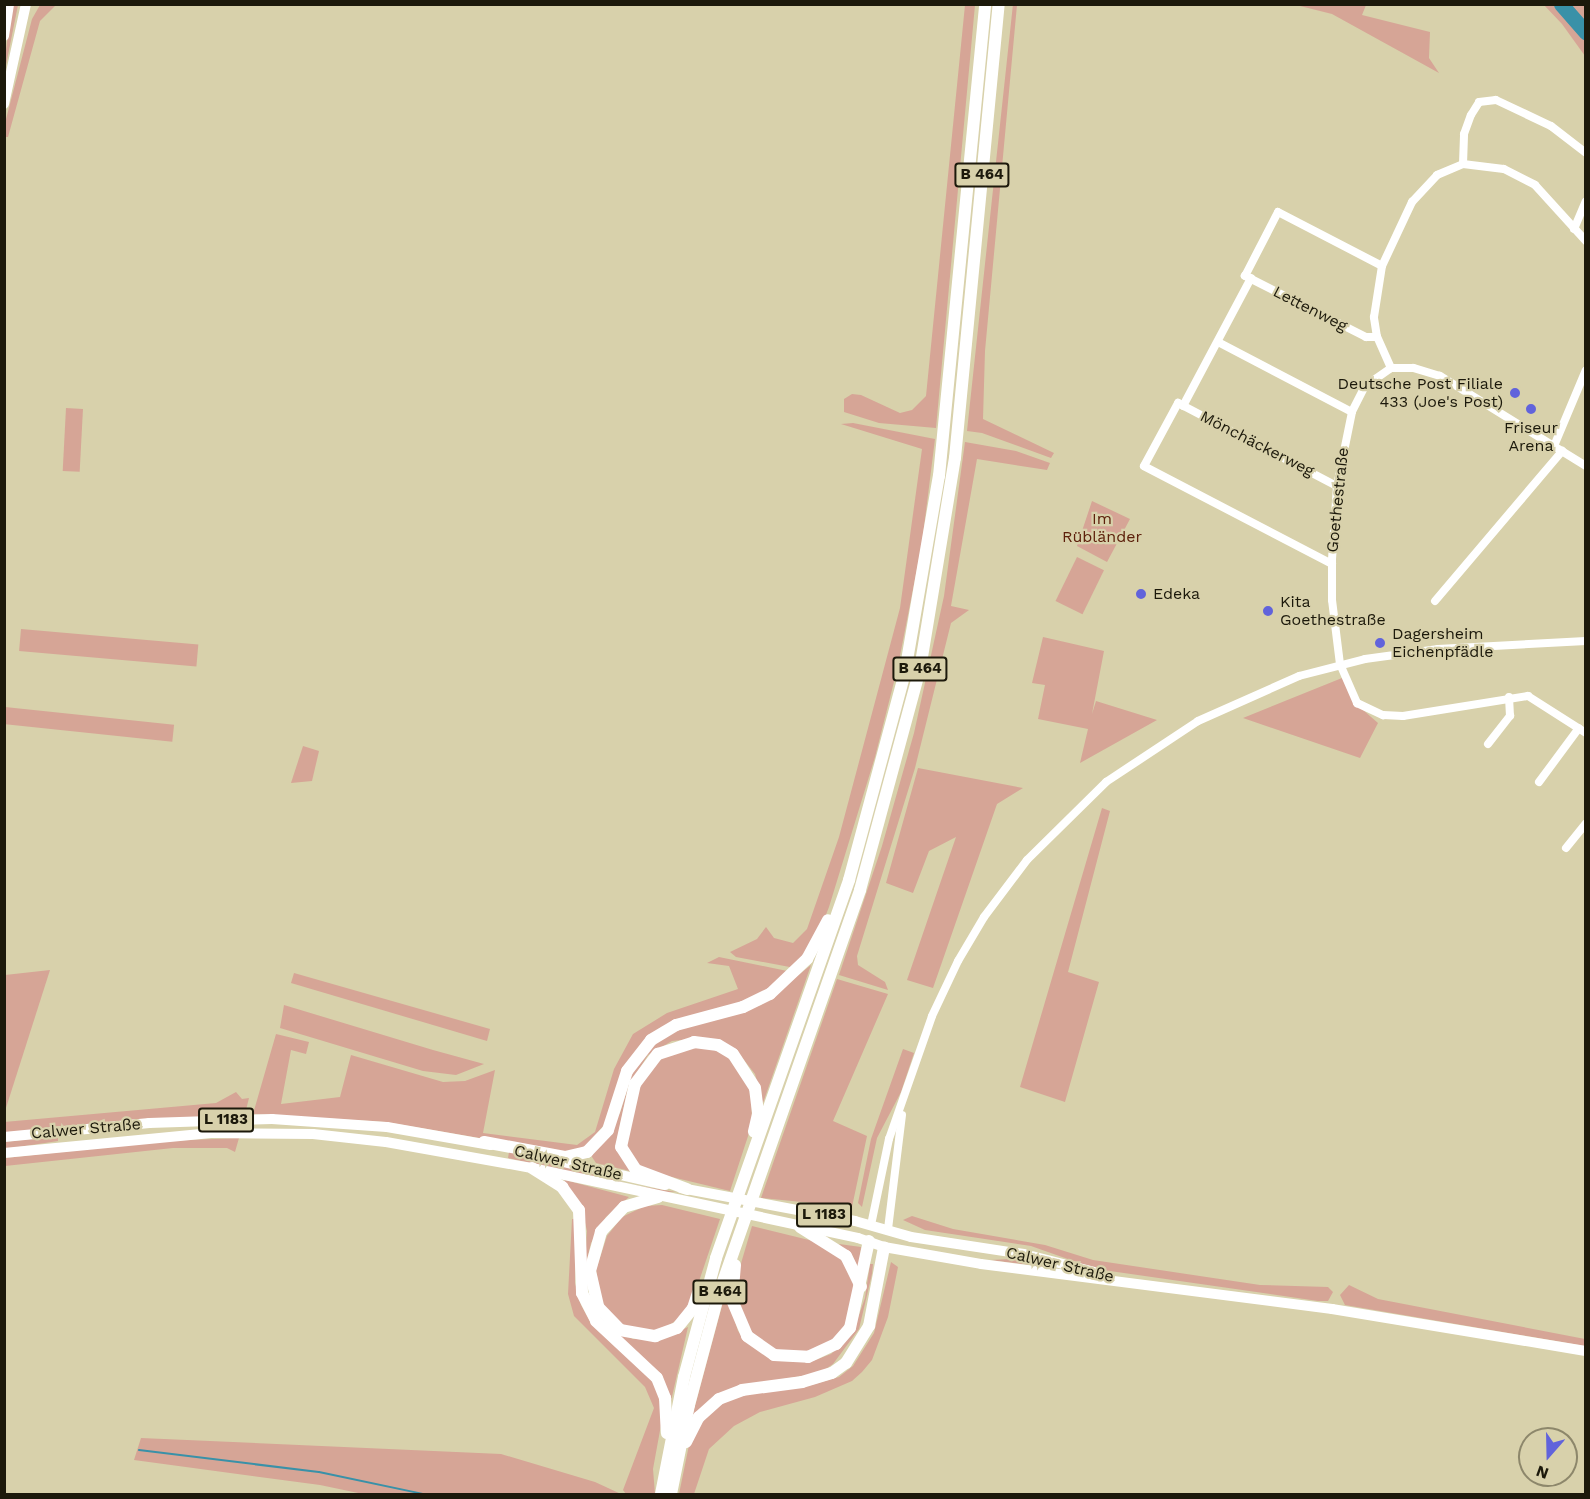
<!DOCTYPE html>
<meta charset="utf-8">
<style>
body{margin:0}
#map{position:relative;width:1590px;height:1499px;overflow:hidden;background:#d8d1ab;font-family:"Work Sans",sans-serif}
div>[style]{position:absolute}
[style*='--x']{left:calc(var(--x)*1px);top:calc(var(--y)*1px);width:calc(var(--w)*1px);rotate:calc(var(--a)*1deg)}
.green>*{inset:0;background:#d6a596;transform-origin:0 0}
.stream>*{height:2px;margin:-1px;padding:0 1px;transform-origin:1px;border-radius:1px;background:#3991a8}
.river>*{height:15px;margin:-7.5px;padding:0 7.5px;transform-origin:7.5px;border-radius:7.5px;background:#3991a8}
.minor>*{height:8px;margin:-4px;padding:0 4px;transform-origin:4px;border-radius:4px;background:#fff}
.major>*{height:10px;margin:-5px;padding:0 5px;transform-origin:5px;border-radius:5px;background:#fff}
.highway>*{height:12px;margin:-6px;padding:0 6px;transform-origin:6px;border-radius:6px;background:#fff}
.dots>*{width:16px;height:16px;translate:-50% -50%;box-sizing:border-box;border:3px solid #d8d1ab;border-radius:50%}
span{translate:-50% -50%;white-space:nowrap;text-align:center;line-height:1.15;-webkit-text-stroke:4.5px #d8d1ab;paint-order:stroke}
.shield-label span{padding:2px 4px;background:#d8d1ab;border:2px solid;border-radius:4px;-webkit-text-stroke-width:0}
.shield-label{font-size:15px;color:#1c190b;font-weight:700}
.street-label{font-size:16px;color:#1c190b}
.poi-label{font-size:16px;color:#1c190b}
.right{translate:-100% -50%;text-align:right}
.left{translate:0 -50%;text-align:left}
.park-label{font-size:16px;color:#5d200b}
.frame{position:absolute;inset:0;border:6px solid #1c190b;pointer-events:none}
.north{position:absolute;left:1518px;top:1427px;width:60px;height:60px;box-sizing:border-box;background:#d8d1ab;border:2px solid #8d876b;border-radius:50%;rotate:200deg;font-size:16px;font-weight:700;line-height:24px;text-align:center;color:#1c190b}
.north::after{content:'';display:block;margin:auto;width:21px;height:27px;background:#6163db;clip-path:polygon(50% 0,100% 100%,50% 72%,0 100%)}
</style>
<div id="map">
<div class="green">
<i style="clip-path:polygon(1013px 4px,1017px 5px,985px 351px,983px 419px,1054px 453px,1051px 458px,982px 433px,967px 431px)"></i>
<i style="clip-path:polygon(12px 5px,18px 5px,5px 70px,5px 57px)"></i>
<i style="clip-path:polygon(40px 5px,56px 5px,40px 21px,8px 137px,5px 137px,5px 123px,32px 19px)"></i>
<i style="clip-path:polygon(965px 5px,975px 5px,936px 428px,879px 423px,844px 412px,844px 399px,852px 394px,861px 395px,900px 413px,912px 410px,926px 396px)"></i>
<i style="clip-path:polygon(1296px 5px,1366px 5px,1362px 15px,1430px 32px,1429px 58px,1439px 73px,1332px 14px)"></i>
<i style="clip-path:polygon(1544px 5px,1585px 5px,1585px 56px,1562px 24px)"></i>
<i style="left:66px;top:408px;width:17px;height:63px;rotate:3deg"></i>
<i style="clip-path:polygon(853px 423px,935px 439px,922px 543px,898px 666px,875px 757px,829px 907px,818px 935px,795px 968px,736px 957px,730px 952px,757px 939px,766px 927px,774px 938px,793px 943px,807px 929px,839px 837px,900px 608px,922px 449px,841px 424px)"></i>
<i style="clip-path:polygon(965px 442px,1016px 451px,1050px 463px,1047px 470px,977px 459px,951px 606px,969px 610px,951px 623px,915px 768px,857px 956px,858px 965px,885px 982px,888px 990px,839px 975px,882px 846px,914px 733px,944px 596px)"></i>
<i style="clip-path:polygon(1092px 501px,1130px 519px,1107px 562px,1077px 546px)"></i>
<i style="left:1077px;top:557px;width:30px;height:49px;rotate:26deg"></i>
<i style="left:21px;top:629px;width:178px;height:22px;rotate:5deg"></i>
<i style="clip-path:polygon(1043px 637px,1104px 651px,1092px 714px,1096px 701px,1157px 720px,1080px 763px,1088px 729px,1038px 719px,1045px 685px,1032px 683px)"></i>
<i style="clip-path:polygon(1342px 678px,1355px 703px,1378px 723px,1360px 758px,1243px 718px)"></i>
<i style="left:5px;top:707px;width:170px;height:17px;rotate:6deg"></i>
<i style="clip-path:polygon(303px 746px,319px 751px,312px 781px,291px 783px)"></i>
<i style="clip-path:polygon(918px 768px,1023px 788px,997px 804px,933px 988px,907px 980px,956px 837px,929px 851px,913px 893px,886px 883px)"></i>
<i style="clip-path:polygon(1102px 808px,1110px 811px,1068px 972px,1099px 982px,1065px 1102px,1020px 1087px)"></i>
<i style="clip-path:polygon(719px 957px,792px 972px,752px 1000px,648px 1037px,624px 1067px,605px 1124px,582px 1149px,566px 1153px,386px 1122px,253px 1114px,276px 1034px,309px 1042px,306px 1054px,291px 1050px,281px 1104px,340px 1097px,351px 1055px,443px 1082px,465px 1081px,495px 1070px,483px 1133px,577px 1145px,595px 1132px,614px 1069px,633px 1034px,667px 1013px,738px 989px,729px 966px,707px 963px)"></i>
<i style="clip-path:polygon(811px 965px,763px 1103px,755px 1074px,740px 1055px,701px 1038px,672px 1041px,648px 1055px,628px 1087px,616px 1145px,630px 1171px,596px 1163px,590px 1154px,620px 1113px,632px 1073px,650px 1047px,672px 1031px,761px 1005px)"></i>
<i style="clip-path:polygon(50px 970px,5px 1111px,5px 975px)"></i>
<i style="clip-path:polygon(294px 973px,490px 1029px,487px 1041px,291px 983px)"></i>
<i style="clip-path:polygon(837px 979px,888px 994px,833px 1121px,867px 1136px,852px 1207px,761px 1198px)"></i>
<i style="clip-path:polygon(284px 1005px,433px 1050px,484px 1064px,456px 1075px,423px 1071px,280px 1028px)"></i>
<i style="clip-path:polygon(686px 1046px,713px 1049px,731px 1058px,751px 1086px,752px 1124px,730px 1191px,647px 1171px,632px 1161px,625px 1140px,637px 1091px,651px 1064px)"></i>
<i style="clip-path:polygon(903px 1049px,914px 1053px,901px 1092px,877px 1138px,862px 1207px,858px 1203px,871px 1139px)"></i>
<i style="clip-path:polygon(236px 1092px,242px 1099px,249px 1098px,245px 1114px,5px 1133px,4px 1122px,216px 1103px)"></i>
<i style="clip-path:polygon(58px 1136px,58px 1141px,5px 1149px,4px 1142px)"></i>
<i style="clip-path:polygon(239px 1138px,235px 1152px,227px 1148px,173px 1148px,5px 1166px,5px 1158px,165px 1141px)"></i>
<i style="clip-path:polygon(509px 1152px,586px 1170px,627px 1184px,676px 1192px,658px 1192px,508px 1158px)"></i>
<i style="clip-path:polygon(565px 1180px,629px 1197px,606px 1217px,591px 1243px,585px 1268px,587px 1292px,605px 1323px,633px 1339px,662px 1339px,688px 1327px,671px 1401px,655px 1370px,605px 1325px,590px 1304px,586px 1293px,584px 1277px,587px 1231px,583px 1214px,562px 1184px)"></i>
<i style="clip-path:polygon(662px 1205px,720px 1219px,691px 1305px,685px 1315px,658px 1332px,623px 1326px,602px 1304px,596px 1270px,607px 1236px,622px 1217px,645px 1206px)"></i>
<i style="clip-path:polygon(912px 1216px,953px 1229px,1045px 1245px,1093px 1260px,1260px 1285px,1328px 1287px,1333px 1292px,1328px 1301px,1318px 1301px,1096px 1269px,1031px 1246px,925px 1230px,903px 1220px)"></i>
<i style="clip-path:polygon(572px 1219px,576px 1219px,575px 1283px,581px 1305px,591px 1323px,652px 1380px,658px 1392px,663px 1414px,653px 1469px,655px 1494px,626px 1494px,623px 1490px,654px 1408px,645px 1387px,574px 1316px,568px 1294px)"></i>
<i style="clip-path:polygon(752px 1226px,813px 1241px,847px 1262px,856px 1291px,853px 1305px,842px 1333px,819px 1351px,781px 1353px,750px 1333px,737px 1303px,737px 1277px)"></i>
<i style="clip-path:polygon(839px 1244px,861px 1247px,859px 1268px,848px 1254px)"></i>
<i style="clip-path:polygon(1011px 1259px,1053px 1267px,1056px 1268px,990px 1260px)"></i>
<i style="clip-path:polygon(891px 1262px,898px 1267px,888px 1317px,872px 1360px,862px 1372px,852px 1381px,815px 1397px,760px 1412px,734px 1426px,709px 1449px,694px 1494px,679px 1494px,689px 1445px,699px 1423px,730px 1397px,808px 1386px,839px 1377px,853px 1366px,874px 1333px)"></i>
<i style="clip-path:polygon(870px 1264px,873px 1264px,872px 1274px,859px 1329px,833px 1364px,820px 1373px,752px 1384px,691px 1421px,726px 1291px,738px 1331px,749px 1344px,779px 1361px,810px 1362px,831px 1354px,853px 1332px,865px 1298px)"></i>
<i style="clip-path:polygon(1349px 1285px,1378px 1299px,1585px 1339px,1585px 1346px,1345px 1305px,1340px 1295px)"></i>
<i style="clip-path:polygon(141px 1438px,501px 1454px,595px 1482px,621px 1494px,363px 1494px,320px 1485px,134px 1460px)"></i>
</div>
<div class="stream">
<i style="--x:139;--y:1450;--w:181;--a:7"></i>
<i style="--x:319;--y:1472;--w:106;--a:11.9"></i>
</div>
<div class="river">
<i style="--x:1561;--y:4;--w:38;--a:49"></i>
</div>
<div class="minor">
<i style="--x:1463;--y:164;--w:30;--a:-88"></i>
<i style="--x:1464;--y:134;--w:20;--a:-70"></i>
<i style="--x:1471;--y:115;--w:15;--a:-58"></i>
<i style="--x:1479;--y:102;--w:17;--a:-7"></i>
<i style="--x:1496;--y:100;--w:61;--a:25.3"></i>
<i style="--x:1551;--y:126;--w:44;--a:37.6"></i>
<i style="--x:1574;--y:229;--w:30;--a:-67"></i>
<i style="--x:1377;--y:337;--w:11;--a:180"></i>
<i style="--x:1366;--y:337;--w:136;--a:-153.2"></i>
<i style="--x:1245;--y:276;--w:72;--a:-62.7"></i>
<i style="--x:1278;--y:212;--w:117;--a:27.4"></i>
<i style="--x:1218;--y:342;--w:151;--a:27.6"></i>
<i style="--x:1391;--y:368;--w:34;--a:-114"></i>
<i style="--x:1377;--y:337;--w:20;--a:-99"></i>
<i style="--x:1374;--y:317;--w:52;--a:-81.1"></i>
<i style="--x:1382;--y:266;--w:71;--a:-64.9"></i>
<i style="--x:1412;--y:202;--w:37;--a:-47"></i>
<i style="--x:1437;--y:175;--w:28;--a:-23"></i>
<i style="--x:1463;--y:164;--w:41;--a:7"></i>
<i style="--x:1504;--y:169;--w:35;--a:27"></i>
<i style="--x:1535;--y:185;--w:76;--a:47.7"></i>
<i style="--x:1183;--y:406;--w:145;--a:-62"></i>
<i style="--x:1554;--y:446;--w:82;--a:-67.2"></i>
<i style="--x:1586;--y:466;--w:172;--a:-148.3"></i>
<i style="--x:1440;--y:376;--w:28;--a:-163"></i>
<i style="--x:1413;--y:368;--w:22;--a:180"></i>
<i style="--x:1391;--y:368;--w:32;--a:145"></i>
<i style="--x:1365;--y:386;--w:29;--a:117"></i>
<i style="--x:1352;--y:412;--w:76;--a:101.5"></i>
<i style="--x:1337;--y:486;--w:74;--a:93.9"></i>
<i style="--x:1332;--y:560;--w:40;--a:90"></i>
<i style="--x:1332;--y:600;--w:64;--a:82.9"></i>
<i style="--x:1340;--y:664;--w:43;--a:66.4"></i>
<i style="--x:1357;--y:703;--w:29;--a:25"></i>
<i style="--x:1383;--y:715;--w:20;--a:3"></i>
<i style="--x:1403;--y:716;--w:127;--a:-9.1"></i>
<i style="--x:1528;--y:696;--w:69;--a:32.5"></i>
<i style="--x:1332;--y:564;--w:212;--a:-152.5"></i>
<i style="--x:1144;--y:466;--w:72;--a:-61.6"></i>
<i style="--x:1178;--y:403;--w:179;--a:27.6"></i>
<i style="--x:1435;--y:601;--w:197;--a:-49.7"></i>
<i style="--x:1488;--y:744;--w:36;--a:-52"></i>
<i style="--x:1510;--y:716;--w:19;--a:-93"></i>
<i style="--x:1539;--y:782;--w:67;--a:-53.5"></i>
<i style="--x:1566;--y:848;--w:32;--a:-51"></i>
<i style="--x:871;--y:1225;--w:88;--a:-78.2"></i>
<i style="--x:889;--y:1139;--w:130;--a:-70.7"></i>
<i style="--x:932;--y:1016;--w:61;--a:-64.7"></i>
<i style="--x:958;--y:961;--w:51;--a:-59.4"></i>
<i style="--x:984;--y:917;--w:71;--a:-53"></i>
<i style="--x:1027;--y:860;--w:111;--a:-44.6"></i>
<i style="--x:1106;--y:782;--w:110;--a:-33.5"></i>
<i style="--x:1198;--y:721;--w:111;--a:-24"></i>
<i style="--x:1299;--y:676;--w:68;--a:-14.4"></i>
<i style="--x:1365;--y:659;--w:74;--a:-7.8"></i>
<i style="--x:1438;--y:649;--w:148;--a:-3.1"></i>
<i style="--x:888;--y:1229;--w:115;--a:-83"></i>
</div>
<div class="major">
<i style="--x:4;--y:36;--w:32;--a:-81"></i>
<i style="--x:4;--y:104;--w:102;--a:-77.6"></i>
<i style="--x:4;--y:1137;--w:146;--a:-5.5"></i>
<i style="--x:149;--y:1123;--w:123;--a:-1.9"></i>
<i style="--x:272;--y:1119;--w:115;--a:4"></i>
<i style="--x:387;--y:1127;--w:105;--a:9.9"></i>
<i style="--x:4;--y:1153;--w:208;--a:-5.5"></i>
<i style="--x:211;--y:1133;--w:102;--a:0.6"></i>
<i style="--x:313;--y:1134;--w:73;--a:6.3"></i>
<i style="--x:386;--y:1142;--w:148;--a:10.1"></i>
<i style="--x:532;--y:1168;--w:333;--a:12.1"></i>
<i style="--x:858;--y:1238;--w:28;--a:19"></i>
<i style="--x:884;--y:1247;--w:98;--a:9.9"></i>
<i style="--x:981;--y:1264;--w:354;--a:7.3"></i>
<i style="--x:1332;--y:1309;--w:257;--a:9.4"></i>
<i style="--x:555;--y:1160;--w:113;--a:12.8"></i>
<i style="--x:681;--y:1188;--w:177;--a:10.7"></i>
<i style="--x:855;--y:1221;--w:58;--a:15.9"></i>
<i style="--x:911;--y:1237;--w:114;--a:8.6"></i>
<i style="--x:1024;--y:1254;--w:72;--a:14.4"></i>
</div>
<div class="highway">
<i style="--x:484;--y:1142;--w:82;--a:10.5"></i>
<i style="--x:565;--y:1157;--w:23;--a:-13"></i>
<i style="--x:587;--y:1152;--w:30;--a:-46"></i>
<i style="--x:608;--y:1130;--w:62;--a:-72.1"></i>
<i style="--x:627;--y:1071;--w:39;--a:-52"></i>
<i style="--x:651;--y:1040;--w:29;--a:-31"></i>
<i style="--x:676;--y:1025;--w:69;--a:-15"></i>
<i style="--x:743;--y:1007;--w:30;--a:-26"></i>
<i style="--x:770;--y:994;--w:51;--a:-43.4"></i>
<i style="--x:807;--y:959;--w:44;--a:-61.7"></i>
<i style="--x:532;--y:1168;--w:36;--a:32"></i>
<i style="--x:562;--y:1187;--w:29;--a:54"></i>
<i style="--x:579;--y:1210;--w:83;--a:87.9"></i>
<i style="--x:582;--y:1293;--w:31;--a:63"></i>
<i style="--x:596;--y:1321;--w:83;--a:43.1"></i>
<i style="--x:657;--y:1378;--w:22;--a:68"></i>
<i style="--x:665;--y:1398;--w:35;--a:87"></i>
<i style="--x:687;--y:1189;--w:54;--a:-159.6"></i>
<i style="--x:636;--y:1170;--w:27;--a:-123"></i>
<i style="--x:621;--y:1147;--w:65;--a:-77.5"></i>
<i style="--x:635;--y:1084;--w:38;--a:-53"></i>
<i style="--x:658;--y:1054;--w:38;--a:-18"></i>
<i style="--x:694;--y:1042;--w:24;--a:7"></i>
<i style="--x:718;--y:1045;--w:17;--a:31"></i>
<i style="--x:733;--y:1054;--w:40;--a:57.1"></i>
<i style="--x:755;--y:1088;--w:26;--a:83"></i>
<i style="--x:758;--y:1114;--w:18;--a:103"></i>
<i style="--x:658;--y:1197;--w:35;--a:164"></i>
<i style="--x:624;--y:1207;--w:34;--a:133"></i>
<i style="--x:601;--y:1232;--w:41;--a:105.8"></i>
<i style="--x:590;--y:1271;--w:37;--a:77"></i>
<i style="--x:598;--y:1307;--w:32;--a:46"></i>
<i style="--x:620;--y:1330;--w:36;--a:10"></i>
<i style="--x:655;--y:1336;--w:23;--a:-20"></i>
<i style="--x:677;--y:1328;--w:26;--a:-51"></i>
<i style="--x:693;--y:1308;--w:16;--a:-72"></i>
<i style="--x:800;--y:1227;--w:54;--a:32.2"></i>
<i style="--x:846;--y:1256;--w:34;--a:64"></i>
<i style="--x:735;--y:1265;--w:35;--a:95"></i>
<i style="--x:732;--y:1300;--w:39;--a:67"></i>
<i style="--x:747;--y:1336;--w:33;--a:35"></i>
<i style="--x:774;--y:1355;--w:34;--a:3"></i>
<i style="--x:808;--y:1357;--w:31;--a:-25"></i>
<i style="--x:836;--y:1344;--w:21;--a:-49"></i>
<i style="--x:850;--y:1328;--w:89;--a:-77.7"></i>
<i style="--x:686;--y:1442;--w:28;--a:-63"></i>
<i style="--x:699;--y:1417;--w:27;--a:-42"></i>
<i style="--x:719;--y:1399;--w:25;--a:-21"></i>
<i style="--x:742;--y:1390;--w:61;--a:-7.6"></i>
<i style="--x:802;--y:1382;--w:31;--a:-17"></i>
<i style="--x:832;--y:1373;--w:17;--a:-36"></i>
<i style="--x:846;--y:1363;--w:44;--a:-58.1"></i>
<i style="--x:869;--y:1326;--w:80;--a:-79.2"></i>
<i style="--x:661;--y:1494;--w:119;--a:-78.9"></i>
<i style="--x:684;--y:1377;--w:123;--a:-74.9"></i>
<i style="--x:716;--y:1258;--w:401;--a:-70.6"></i>
<i style="--x:849;--y:880;--w:215;--a:-74.9"></i>
<i style="--x:905;--y:672;--w:199;--a:-80.2"></i>
<i style="--x:939;--y:476;--w:474;--a:-84.4"></i>
<i style="--x:671;--y:1494;--w:91;--a:-78.6"></i>
<i style="--x:689;--y:1405;--w:116;--a:-75"></i>
<i style="--x:719;--y:1293;--w:427;--a:-70.7"></i>
<i style="--x:860;--y:890;--w:229;--a:-74.8"></i>
<i style="--x:920;--y:669;--w:214;--a:-80.6"></i>
<i style="--x:955;--y:458;--w:456;--a:-84.5"></i>
</div>
<div class="dots">
<i style="left:1515px;top:393px;background:#6163db"></i>
<i style="left:1531px;top:409px;background:#6163db"></i>
<i style="left:1141px;top:594px;background:#6163db"></i>
<i style="left:1268px;top:611px;background:#6163db"></i>
<i style="left:1380px;top:643px;background:#6163db"></i>
</div>
<div class="shield-label">
<span style="left:982px;top:175px">B 464</span>
<span style="left:920px;top:669px">B 464</span>
<span style="left:226px;top:1120px">L 1183</span>
<span style="left:824px;top:1215px">L 1183</span>
<span style="left:720px;top:1292px">B 464</span>
</div>
<div class="street-label">
<span style="left:1310px;top:309px;rotate:27deg">Lettenweg</span>
<span style="left:1257px;top:444px;rotate:27deg">Mönchäckerweg</span>
<span style="left:1338px;top:500px;rotate:-84deg">Goethestraße</span>
<span style="left:86px;top:1129px;rotate:-5deg">Calwer Straße</span>
<span style="left:568px;top:1163px;rotate:13deg">Calwer Straße</span>
<span style="left:1060px;top:1265px;rotate:13deg">Calwer Straße</span>
</div>
<div class="poi-label">
<span class="right" style="left:1503px;top:393px">Deutsche Post Filiale<br>433 (Joe's Post)</span>
<span style="left:1531px;top:437px">Friseur<br>Arena</span>
<span class="left" style="left:1153px;top:594px">Edeka</span>
<span class="left" style="left:1280px;top:611px">Kita<br>Goethestraße</span>
<span class="left" style="left:1392px;top:643px">Dagersheim<br>Eichenpfädle</span>
</div>
<div class="park-label">
<span style="left:1102px;top:528px">Im<br>Rübländer</span>
</div>
<div class="frame"></div>
<div class="north">N</div>
</div>
